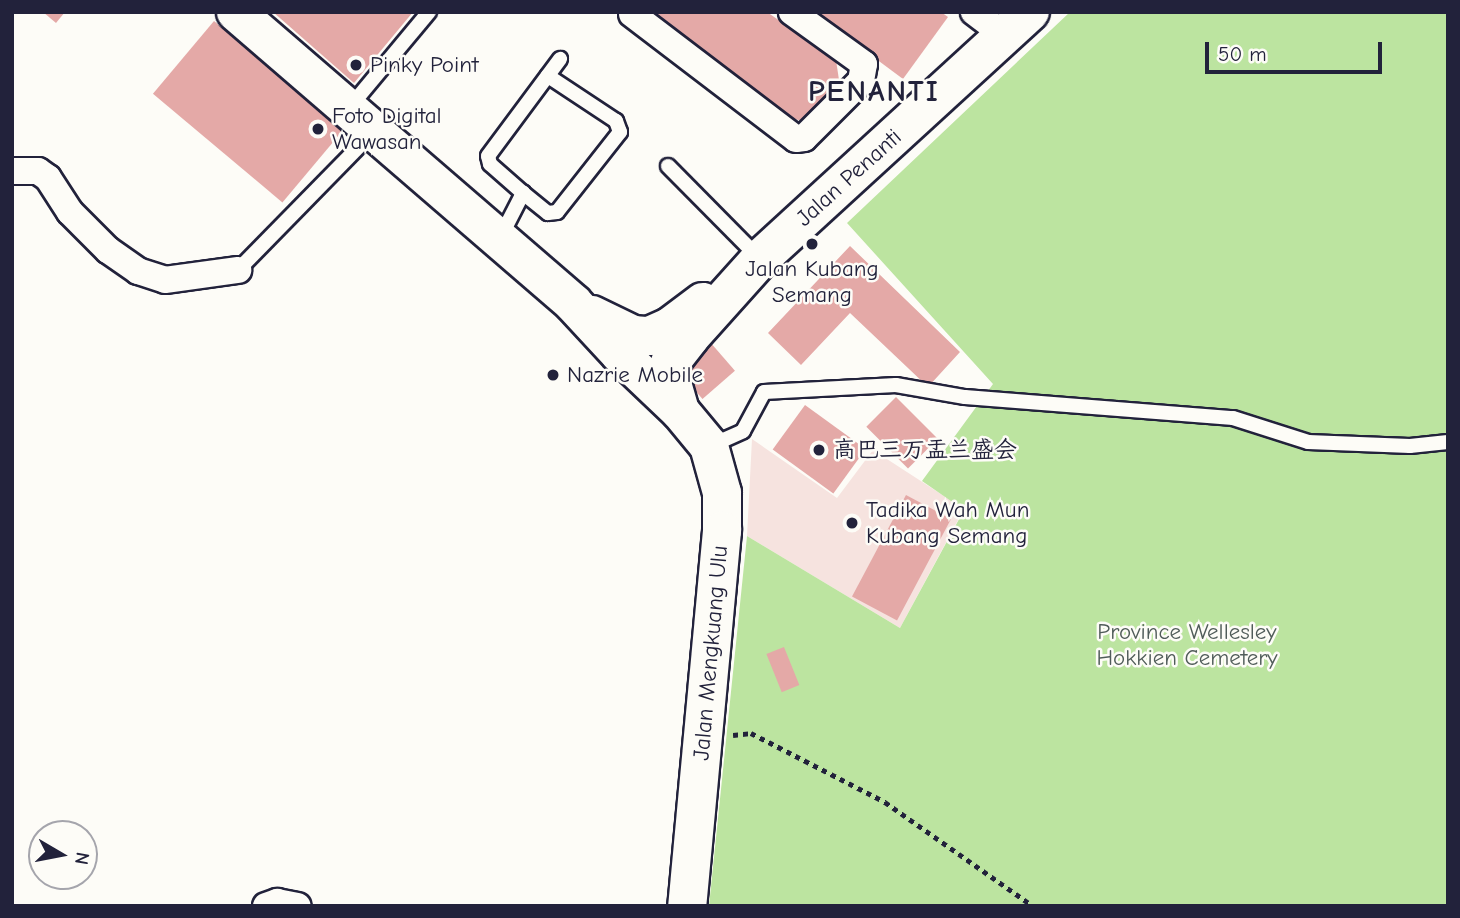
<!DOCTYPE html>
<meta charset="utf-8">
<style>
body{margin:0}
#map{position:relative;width:1460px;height:918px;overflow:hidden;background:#fdfcf7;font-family:"Comic Neue","LXGW WenKai TC",sans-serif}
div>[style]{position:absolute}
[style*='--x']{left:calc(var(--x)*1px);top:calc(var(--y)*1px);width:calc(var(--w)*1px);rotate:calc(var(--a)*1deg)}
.built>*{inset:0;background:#f6e3df}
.green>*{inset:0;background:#bce4a0}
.building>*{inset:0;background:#e4a9a7;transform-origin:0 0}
.path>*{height:4.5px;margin-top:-2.25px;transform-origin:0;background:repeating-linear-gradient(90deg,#22223b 0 5px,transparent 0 10px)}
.roads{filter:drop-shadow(2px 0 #22223b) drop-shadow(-2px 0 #22223b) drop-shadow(0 2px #22223b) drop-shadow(0 -2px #22223b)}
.lane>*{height:14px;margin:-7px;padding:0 7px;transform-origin:7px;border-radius:7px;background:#fdfcf7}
.street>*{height:26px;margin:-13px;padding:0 13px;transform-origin:13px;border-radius:13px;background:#fdfcf7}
.secondary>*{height:38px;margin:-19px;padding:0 19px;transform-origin:19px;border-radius:19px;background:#fdfcf7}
.dots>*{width:19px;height:19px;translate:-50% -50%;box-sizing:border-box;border:4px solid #fdfcf7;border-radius:50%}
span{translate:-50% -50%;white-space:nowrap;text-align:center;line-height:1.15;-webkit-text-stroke:5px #fdfcf7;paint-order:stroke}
.poi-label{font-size:23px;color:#22223b}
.left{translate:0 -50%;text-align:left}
.street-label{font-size:23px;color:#22223b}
.park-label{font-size:23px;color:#505c59}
.district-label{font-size:30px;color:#22223b;font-weight:700;letter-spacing:2px}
.frame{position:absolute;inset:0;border:14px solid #22223b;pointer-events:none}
.north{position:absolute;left:28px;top:820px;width:70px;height:70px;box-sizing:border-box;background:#fdfcf7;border:2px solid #a5a5ac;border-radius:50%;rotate:100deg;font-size:19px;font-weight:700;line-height:28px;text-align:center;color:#22223b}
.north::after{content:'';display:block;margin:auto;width:24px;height:32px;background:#22223b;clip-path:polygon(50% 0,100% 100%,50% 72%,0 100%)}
.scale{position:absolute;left:1205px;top:42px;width:177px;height:32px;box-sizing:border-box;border:4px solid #22223b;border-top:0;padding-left:9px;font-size:21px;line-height:24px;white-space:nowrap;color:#22223b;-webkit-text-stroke:5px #fdfcf7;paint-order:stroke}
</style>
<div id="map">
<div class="built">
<i style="clip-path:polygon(752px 439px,837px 498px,873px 450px,964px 509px,900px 628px,747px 536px)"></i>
</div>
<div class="green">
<i style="clip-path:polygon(1070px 12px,1448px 12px,1448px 906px,709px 906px,747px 536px,900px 628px,964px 510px,922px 481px,993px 384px,847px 223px)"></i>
</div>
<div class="building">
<i style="clip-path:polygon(43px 12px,65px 12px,56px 23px)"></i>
<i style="clip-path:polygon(273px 12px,413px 12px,354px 83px)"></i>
<i style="clip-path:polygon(645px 12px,767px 12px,836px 60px,839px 80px,804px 121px,788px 118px)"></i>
<i style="clip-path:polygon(813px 12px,941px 12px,948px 17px,903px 79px)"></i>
<i style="left:214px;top:21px;width:169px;height:95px;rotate:40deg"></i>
<i style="clip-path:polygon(850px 246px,960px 352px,928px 387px,850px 313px,801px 365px,768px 333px)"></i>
<i style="left:710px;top:342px;width:38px;height:43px;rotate:49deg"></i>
<i style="left:896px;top:397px;width:59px;height:42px;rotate:45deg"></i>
<i style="left:805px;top:405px;width:75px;height:55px;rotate:36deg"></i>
<i style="left:906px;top:495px;width:51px;height:115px;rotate:28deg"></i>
<i style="left:784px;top:647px;width:41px;height:19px;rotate:68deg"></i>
</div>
<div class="path">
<i style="--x:733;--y:735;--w:18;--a:-6"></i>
<i style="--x:751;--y:733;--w:151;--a:27.2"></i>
<i style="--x:885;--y:802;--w:181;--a:35.1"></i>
</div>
<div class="roads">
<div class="lane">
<i style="--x:349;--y:108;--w:125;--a:-50.2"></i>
<i style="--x:668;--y:166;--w:129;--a:45.3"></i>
<i style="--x:523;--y:193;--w:32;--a:39"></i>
<i style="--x:548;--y:213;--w:9;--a:-6"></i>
<i style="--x:557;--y:212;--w:102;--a:-51.8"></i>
<i style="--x:620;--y:132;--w:12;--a:-110"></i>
<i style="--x:616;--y:121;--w:82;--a:-146.5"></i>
<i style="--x:500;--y:238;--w:51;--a:-62.9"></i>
<i style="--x:523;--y:193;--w:44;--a:-138.7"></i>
<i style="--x:490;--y:164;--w:8;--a:-104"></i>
<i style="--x:488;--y:156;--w:121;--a:-53.4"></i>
<i style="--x:238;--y:270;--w:193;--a:-45.6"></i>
<i style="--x:710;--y:446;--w:36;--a:-24"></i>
<i style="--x:743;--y:431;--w:44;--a:-61.7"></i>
<i style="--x:764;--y:392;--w:132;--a:-3"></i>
<i style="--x:896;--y:385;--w:70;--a:9.9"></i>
<i style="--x:965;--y:397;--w:269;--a:4.5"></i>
<i style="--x:1233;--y:418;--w:79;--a:17.7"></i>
<i style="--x:1308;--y:442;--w:102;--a:2.2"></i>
<i style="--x:1410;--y:446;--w:38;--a:-6"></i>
</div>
<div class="street">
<i style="--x:974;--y:12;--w:39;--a:37"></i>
<i style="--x:632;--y:14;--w:206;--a:37.3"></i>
<i style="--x:796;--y:139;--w:8;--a:-7"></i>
<i style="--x:804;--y:138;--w:81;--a:-45"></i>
<i style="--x:861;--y:81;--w:17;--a:-80"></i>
<i style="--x:864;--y:64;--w:89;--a:-144.2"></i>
<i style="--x:12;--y:171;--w:26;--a:0"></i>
<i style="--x:38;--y:171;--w:12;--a:35"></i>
<i style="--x:48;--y:178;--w:40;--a:57.1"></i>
<i style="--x:70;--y:212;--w:54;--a:45"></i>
<i style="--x:108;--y:250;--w:37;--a:35"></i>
<i style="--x:138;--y:271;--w:28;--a:18"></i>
<i style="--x:165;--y:280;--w:74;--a:-7.8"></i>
<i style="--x:266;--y:906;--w:12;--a:-20"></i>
<i style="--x:277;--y:902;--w:21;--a:11"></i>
</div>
<div class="secondary">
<i style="--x:236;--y:12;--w:445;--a:40.8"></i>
<i style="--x:573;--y:303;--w:69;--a:47.3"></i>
<i style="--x:620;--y:354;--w:83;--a:43.5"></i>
<i style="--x:680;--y:411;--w:45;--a:50.4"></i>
<i style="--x:709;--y:446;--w:49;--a:74.5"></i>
<i style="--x:722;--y:493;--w:38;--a:90"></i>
<i style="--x:722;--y:531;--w:377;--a:95.3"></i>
<i style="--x:592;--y:315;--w:46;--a:26"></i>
<i style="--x:633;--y:335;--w:16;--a:4"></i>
<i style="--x:649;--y:336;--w:24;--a:-24"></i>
<i style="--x:671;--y:326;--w:40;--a:-37"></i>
<i style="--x:680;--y:411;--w:35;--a:-106"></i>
<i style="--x:670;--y:377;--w:14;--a:-90"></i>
<i style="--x:670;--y:363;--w:33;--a:-52"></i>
<i style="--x:690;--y:337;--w:105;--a:-48.1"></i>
<i style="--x:760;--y:259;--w:366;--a:-42.5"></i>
</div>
</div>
<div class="dots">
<i style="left:356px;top:65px;background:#22223b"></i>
<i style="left:318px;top:129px;background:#22223b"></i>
<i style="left:812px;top:244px;background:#22223b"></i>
<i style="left:553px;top:375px;background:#22223b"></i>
<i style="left:819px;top:450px;background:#22223b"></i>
<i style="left:852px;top:523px;background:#22223b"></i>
</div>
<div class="poi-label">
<span class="left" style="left:370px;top:65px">Pinky Point</span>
<span class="left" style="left:332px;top:129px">Foto Digital<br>Wawasan</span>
<span style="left:812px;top:282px">Jalan Kubang<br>Semang</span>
<span class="left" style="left:567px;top:375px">Nazrie Mobile</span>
<span class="left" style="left:833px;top:450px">高巴三万盂兰盛会</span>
<span class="left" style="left:866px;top:523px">Tadika Wah Mun<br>Kubang Semang</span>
</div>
<div class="street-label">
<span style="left:849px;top:178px;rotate:-42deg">Jalan Penanti</span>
<span style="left:711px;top:653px;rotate:-85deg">Jalan Mengkuang Ulu</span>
</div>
<div class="park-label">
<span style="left:1187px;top:645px">Province Wellesley<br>Hokkien Cemetery</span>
</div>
<div class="district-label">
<span style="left:874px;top:92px">PENANTI</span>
</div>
<div class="frame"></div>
<div class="north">N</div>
<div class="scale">50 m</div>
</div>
